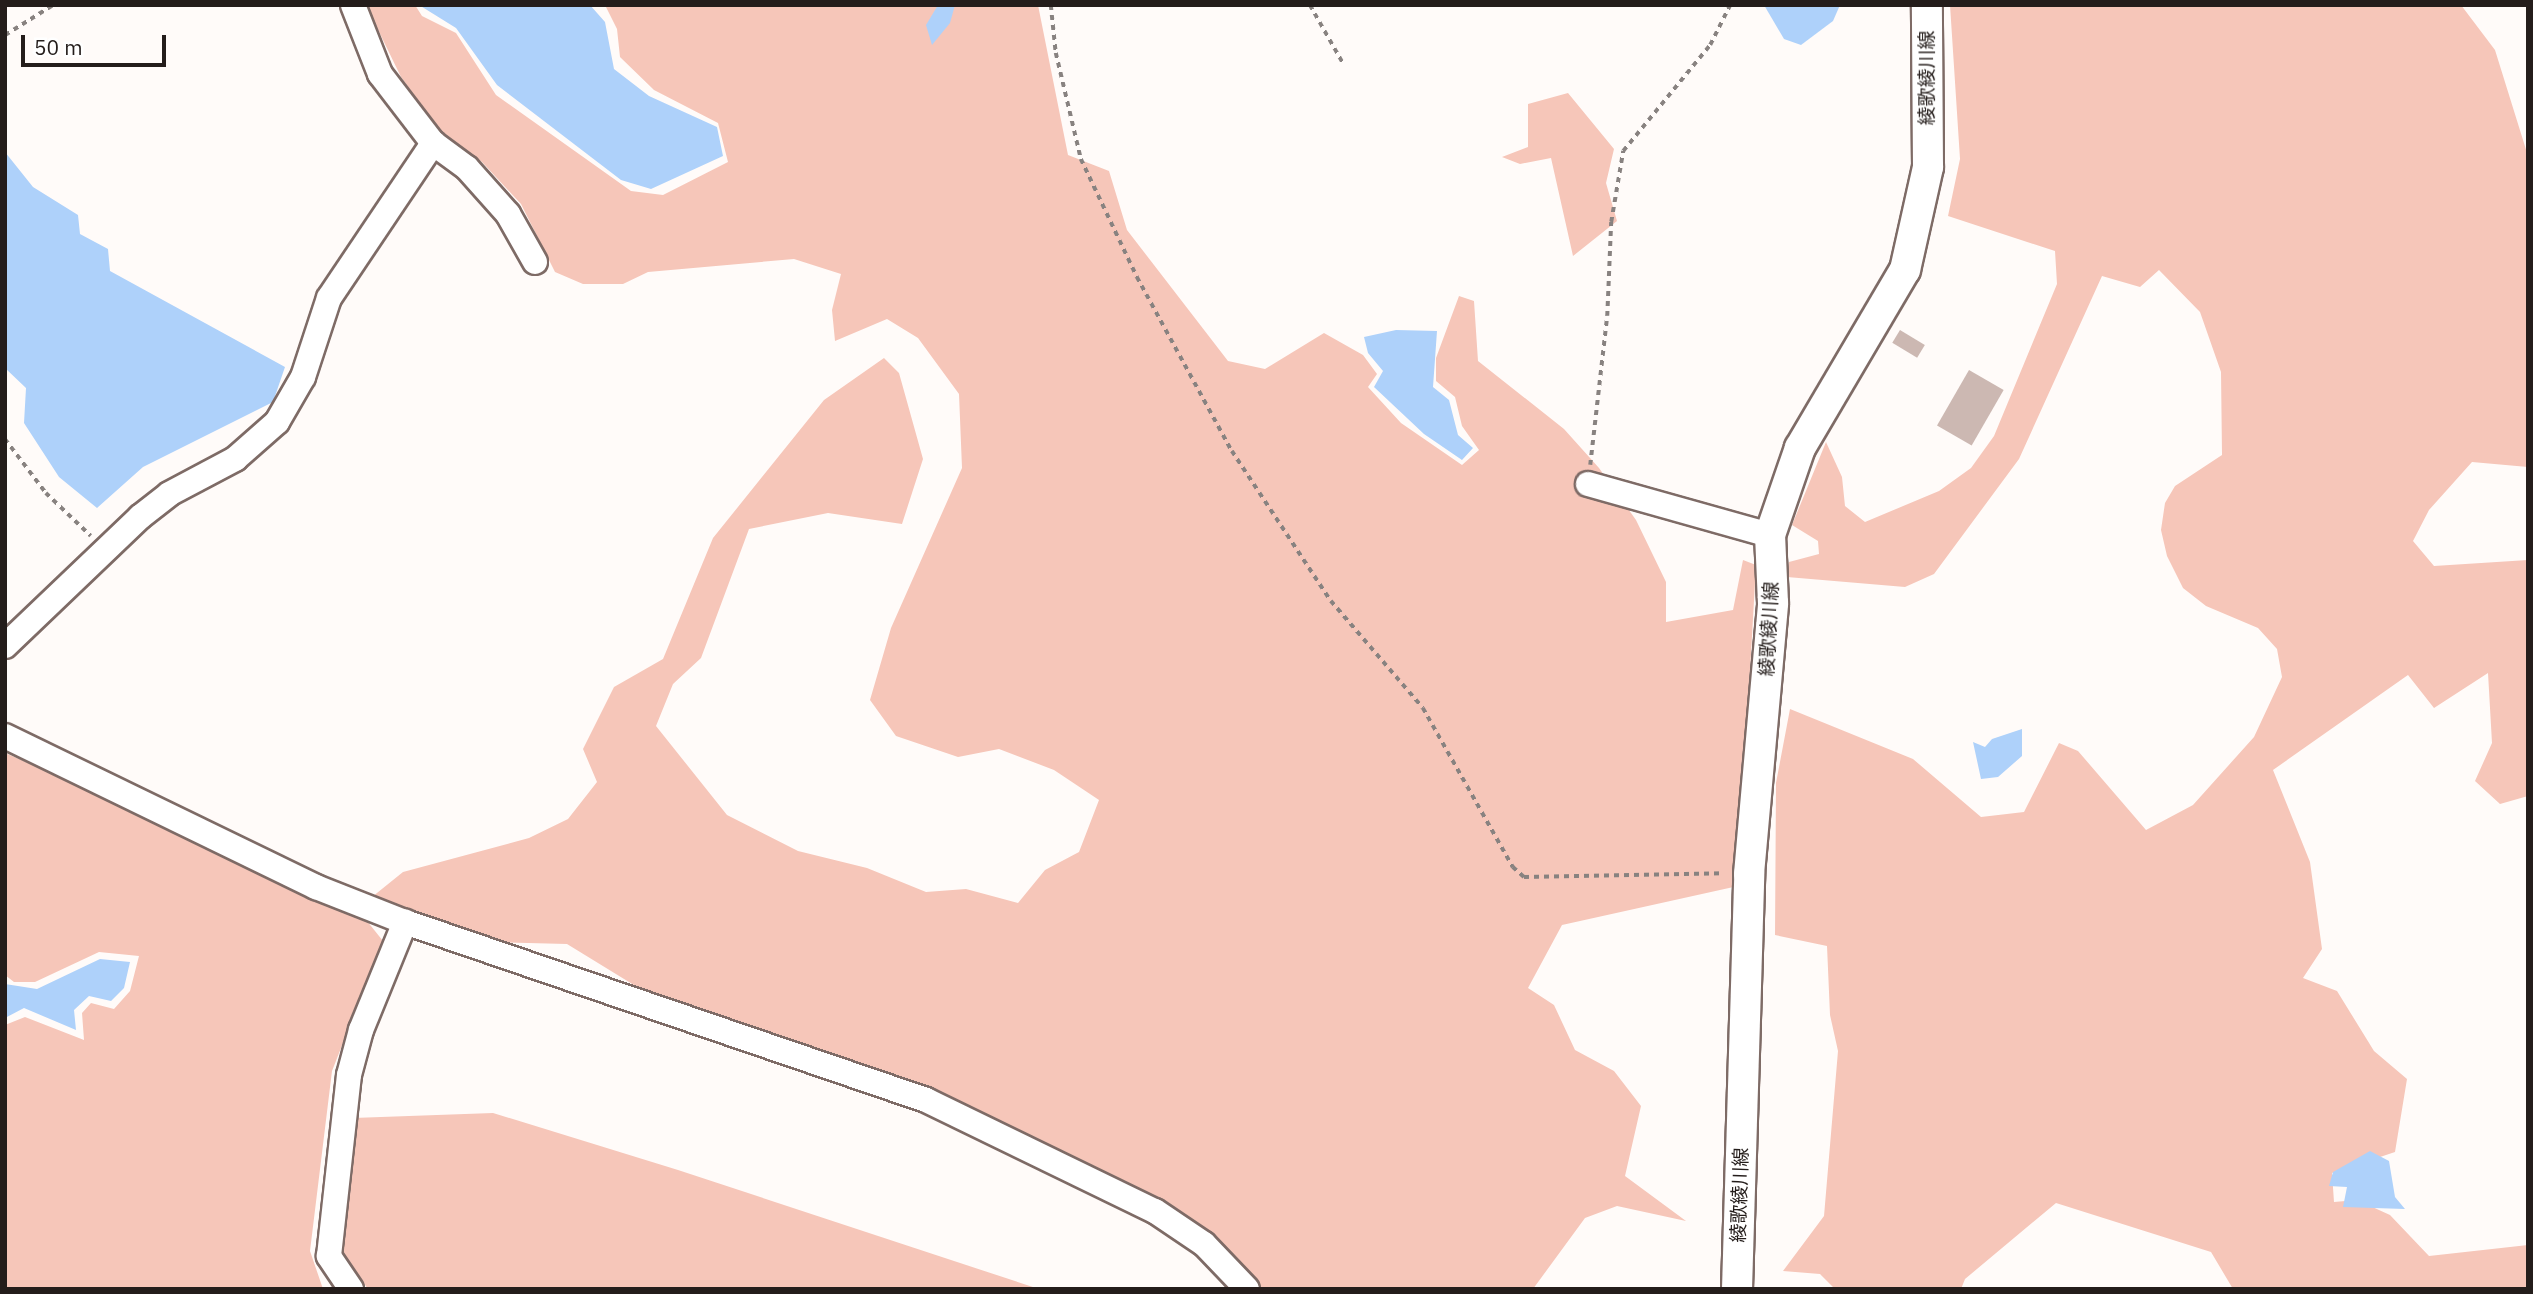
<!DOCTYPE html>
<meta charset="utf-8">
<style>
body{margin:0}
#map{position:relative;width:2533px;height:1294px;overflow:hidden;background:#fffbf9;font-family:"IBM Plex Sans","Noto Sans JP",sans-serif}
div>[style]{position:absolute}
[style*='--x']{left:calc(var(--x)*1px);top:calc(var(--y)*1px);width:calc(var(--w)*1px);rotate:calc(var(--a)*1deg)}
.green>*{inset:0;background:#f6c6b9}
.water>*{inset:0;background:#aed1fa}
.building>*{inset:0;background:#ccb8b2;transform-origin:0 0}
.path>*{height:3.5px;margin-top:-1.75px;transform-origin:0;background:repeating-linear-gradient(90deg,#888280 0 5px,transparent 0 10px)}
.roads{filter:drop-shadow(2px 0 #7e6b66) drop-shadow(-2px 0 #7e6b66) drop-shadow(0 2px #7e6b66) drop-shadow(0 -2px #7e6b66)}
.minor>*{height:24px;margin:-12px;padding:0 12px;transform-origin:12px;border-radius:12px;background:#fff}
.major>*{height:30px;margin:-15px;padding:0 15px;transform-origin:15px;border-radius:15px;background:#fff}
span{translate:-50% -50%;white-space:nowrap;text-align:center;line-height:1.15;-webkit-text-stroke:5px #fff;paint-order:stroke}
.street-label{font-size:19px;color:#241d1b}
.frame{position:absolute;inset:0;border:7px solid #241d1b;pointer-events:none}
.scale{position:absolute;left:21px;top:35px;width:145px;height:32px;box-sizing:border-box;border:4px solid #241d1b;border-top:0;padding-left:9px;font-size:21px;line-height:24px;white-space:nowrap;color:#241d1b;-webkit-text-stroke:5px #fff;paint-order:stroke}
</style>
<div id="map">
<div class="green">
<i style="clip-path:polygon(366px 5px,415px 5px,422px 16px,456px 33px,496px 95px,631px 191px,663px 195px,728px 162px,718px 123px,654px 90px,620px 57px,617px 29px,605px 5px,1038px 5px,1068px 155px,1109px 171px,1127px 230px,1228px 361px,1265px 369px,1324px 333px,1363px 355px,1377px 374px,1368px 387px,1401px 423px,1462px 465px,1479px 450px,1462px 426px,1455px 397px,1436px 381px,1436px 358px,1459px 296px,1474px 301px,1478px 361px,1564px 429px,1599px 468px,1636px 520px,1666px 582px,1666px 622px,1733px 610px,1743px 560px,1756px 565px,1738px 886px,1562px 925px,1528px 988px,1554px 1005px,1575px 1050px,1614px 1071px,1641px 1106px,1625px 1176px,1686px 1221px,1617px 1206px,1585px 1218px,1533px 1289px,1257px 1289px,1213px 1237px,642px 990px,567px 944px,493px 942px,372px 897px,403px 872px,529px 838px,568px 819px,597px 782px,583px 749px,614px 687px,663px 659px,713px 538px,824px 400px,884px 358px,899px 373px,923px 459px,902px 524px,828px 513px,749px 529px,701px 658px,673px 684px,656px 726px,727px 815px,798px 851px,867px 868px,926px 892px,966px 889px,1018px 903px,1045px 870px,1079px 852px,1099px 800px,1054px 770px,999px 749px,958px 757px,896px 736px,870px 700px,891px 628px,962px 468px,959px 394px,918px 338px,887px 319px,835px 341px,832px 310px,841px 274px,794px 259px,648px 272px,623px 284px,583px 284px,555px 272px,521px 204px,482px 162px,438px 129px,401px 77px)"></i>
<i style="clip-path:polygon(1950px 5px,2461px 5px,2495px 50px,2528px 156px,2528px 467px,2472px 462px,2429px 510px,2413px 541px,2434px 566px,2528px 560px,2528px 796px,2500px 804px,2475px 781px,2492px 743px,2488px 673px,2434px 708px,2408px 675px,2273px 770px,2310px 862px,2322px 949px,2303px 978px,2337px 991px,2374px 1051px,2407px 1079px,2395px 1152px,2332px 1173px,2334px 1202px,2357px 1200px,2390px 1215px,2429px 1256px,2528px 1245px,2528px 1289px,2233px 1289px,2211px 1252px,2056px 1203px,1965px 1279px,1961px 1289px,1835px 1289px,1820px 1274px,1783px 1271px,1824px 1216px,1838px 1051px,1830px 1015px,1827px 946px,1775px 935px,1776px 783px,1790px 709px,1913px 759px,1981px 817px,2024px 812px,2059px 743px,2078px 751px,2146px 830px,2193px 805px,2254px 737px,2282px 677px,2277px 649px,2258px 628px,2206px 606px,2183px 588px,2167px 556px,2161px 530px,2165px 503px,2175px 486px,2222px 455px,2221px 372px,2200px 312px,2159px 270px,2140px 287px,2102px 276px,2019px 459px,1934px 574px,1905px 587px,1787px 577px,1789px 562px,1819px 554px,1818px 541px,1792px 525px,1826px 442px,1842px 477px,1845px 506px,1865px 522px,1939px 491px,1971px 468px,1994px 436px,2057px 284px,2055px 251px,1948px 216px,1960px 159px)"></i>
<i style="clip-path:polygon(1568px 93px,1614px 149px,1606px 183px,1617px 221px,1573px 256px,1551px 158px,1520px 164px,1502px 157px,1528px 147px,1528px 104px)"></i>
<i style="clip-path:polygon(5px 753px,205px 837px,367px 921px,383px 941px,332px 1071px,310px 1251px,323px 1289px,5px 1289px,5px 1025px,25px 1017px,84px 1040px,82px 1013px,91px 1003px,114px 1009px,130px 991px,139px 956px,99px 952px,35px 982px,14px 982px,5px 975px)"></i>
<i style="clip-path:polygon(493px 1113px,678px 1170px,1039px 1289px,368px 1289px,338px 1248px,353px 1118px)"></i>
</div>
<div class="water">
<i style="clip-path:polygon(419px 5px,590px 5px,605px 22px,614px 69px,649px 96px,717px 127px,723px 156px,651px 189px,621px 180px,497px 85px,456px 28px)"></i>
<i style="clip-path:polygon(938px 5px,955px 5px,950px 23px,932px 45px,926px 25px)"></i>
<i style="clip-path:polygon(1764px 5px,1840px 5px,1833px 21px,1801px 45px,1784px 39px)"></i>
<i style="clip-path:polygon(5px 152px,33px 187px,78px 215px,80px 234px,108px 249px,110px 271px,285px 367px,273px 402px,143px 467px,97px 508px,59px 477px,24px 423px,26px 388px,5px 368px)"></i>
<i style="clip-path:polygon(1396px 330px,1437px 331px,1433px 387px,1449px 400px,1458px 435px,1473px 448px,1462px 460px,1424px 434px,1374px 387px,1383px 371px,1368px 353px,1364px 337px)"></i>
<i style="clip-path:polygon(2022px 729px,2022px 756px,1998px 777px,1981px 779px,1973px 742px,1985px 747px,1992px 739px)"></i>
<i style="clip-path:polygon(100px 959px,130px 962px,124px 988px,111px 1001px,89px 996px,74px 1010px,76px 1030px,24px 1008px,5px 1018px,5px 984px,37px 989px)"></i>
<i style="clip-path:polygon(2370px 1151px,2389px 1161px,2395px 1197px,2405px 1209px,2343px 1207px,2347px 1187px,2329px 1186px,2333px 1172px)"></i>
</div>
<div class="building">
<i style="left:1900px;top:330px;width:29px;height:15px;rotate:31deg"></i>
<i style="left:1969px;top:370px;width:40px;height:64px;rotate:30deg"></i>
</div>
<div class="path">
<i style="--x:1051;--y:5;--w:48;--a:84.1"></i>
<i style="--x:1056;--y:53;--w:109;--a:76.7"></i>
<i style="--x:1081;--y:159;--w:131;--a:64.6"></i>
<i style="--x:1137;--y:277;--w:198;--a:61.4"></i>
<i style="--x:1232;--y:451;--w:180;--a:56.6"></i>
<i style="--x:1331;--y:601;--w:141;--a:49.3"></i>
<i style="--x:1423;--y:708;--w:183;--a:60.5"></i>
<i style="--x:1513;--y:867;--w:15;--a:42"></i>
<i style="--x:1524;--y:877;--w:200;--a:-1.1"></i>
<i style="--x:1310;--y:5;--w:67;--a:60.4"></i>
<i style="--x:5;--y:35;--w:57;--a:-32"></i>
<i style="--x:5;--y:439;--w:68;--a:52.8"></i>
<i style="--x:46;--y:493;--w:62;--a:43.7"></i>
<i style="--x:1590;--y:465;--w:150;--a:-83.5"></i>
<i style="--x:1607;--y:316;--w:94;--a:-87.6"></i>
<i style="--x:1611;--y:222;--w:72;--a:-80.4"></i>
<i style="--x:1623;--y:151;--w:137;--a:-50.6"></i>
<i style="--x:1710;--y:45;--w:45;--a:-63.4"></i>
</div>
<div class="roads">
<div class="minor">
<i style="--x:353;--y:5;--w:74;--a:68.6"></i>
<i style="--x:380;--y:74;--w:87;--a:52.5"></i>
<i style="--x:433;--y:143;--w:42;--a:36.3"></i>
<i style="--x:467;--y:168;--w:62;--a:48.3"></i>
<i style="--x:508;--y:214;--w:55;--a:60.6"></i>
<i style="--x:1588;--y:484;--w:189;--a:15.7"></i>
<i style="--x:5;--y:646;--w:187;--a:-43.7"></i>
<i style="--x:140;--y:517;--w:37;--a:-38"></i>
<i style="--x:169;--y:494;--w:75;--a:-27.9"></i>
<i style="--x:235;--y:459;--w:56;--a:-41.4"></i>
<i style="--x:277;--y:422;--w:52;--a:-60"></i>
<i style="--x:303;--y:377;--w:83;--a:-71.8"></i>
<i style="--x:329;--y:298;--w:187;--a:-56.1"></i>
<i style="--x:5;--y:736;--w:346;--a:25.9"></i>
<i style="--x:316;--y:887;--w:96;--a:21.5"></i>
<i style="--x:405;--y:922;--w:551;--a:18.86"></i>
<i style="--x:926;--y:1100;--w:254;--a:25.9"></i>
<i style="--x:1155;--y:1211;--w:59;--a:34"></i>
<i style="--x:1204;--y:1244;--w:62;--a:46.3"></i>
<i style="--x:351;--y:1289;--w:40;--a:-124"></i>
<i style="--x:329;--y:1256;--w:182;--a:-83.7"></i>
<i style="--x:349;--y:1075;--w:47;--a:-75.1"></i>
<i style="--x:361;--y:1030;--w:117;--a:-67.8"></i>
</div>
<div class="major">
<i style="--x:1737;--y:1289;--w:415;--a:-88.3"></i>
<i style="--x:1749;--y:874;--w:272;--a:-84.9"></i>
<i style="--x:1773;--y:603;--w:68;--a:-92.5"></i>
<i style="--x:1770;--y:535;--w:92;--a:-71"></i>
<i style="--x:1800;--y:448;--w:207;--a:-59.5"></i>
<i style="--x:1905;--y:270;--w:106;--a:-77.4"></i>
<i style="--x:1928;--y:167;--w:162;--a:-90.4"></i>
</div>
</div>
<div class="street-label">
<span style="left:1927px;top:78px;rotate:-90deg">綾歌綾川線</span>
<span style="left:1769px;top:629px;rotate:-87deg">綾歌綾川線</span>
<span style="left:1740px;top:1195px;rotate:-88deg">綾歌綾川線</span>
</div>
<div class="frame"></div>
<div class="scale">50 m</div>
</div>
